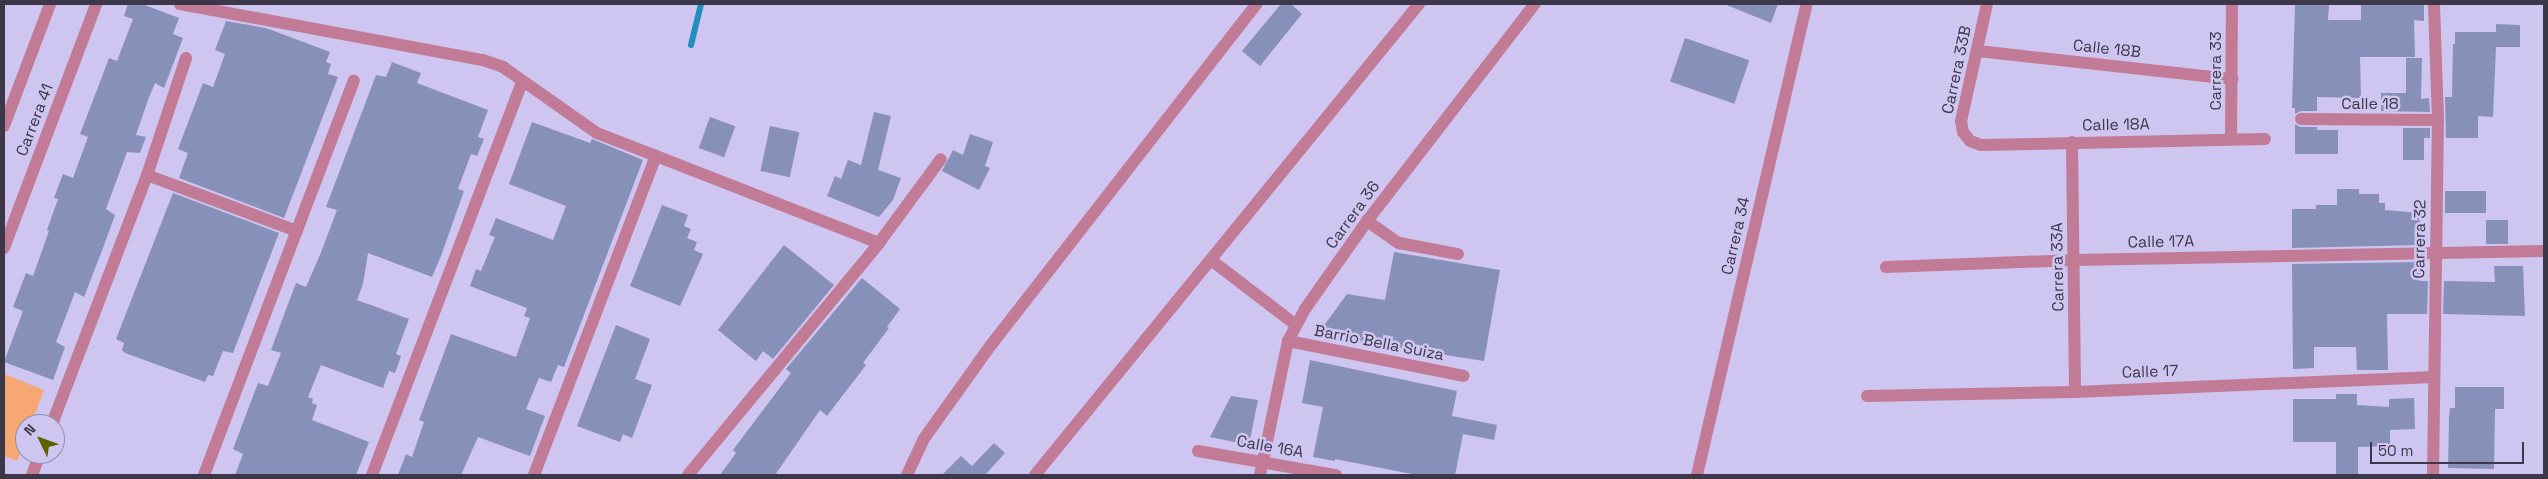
<!DOCTYPE html>
<style>
body{margin:0}
#map{position:relative;width:2548px;height:479px;overflow:hidden;background:#cec5f0;font-family:"Space Grotesk",sans-serif}
div>[style]{position:absolute}
[style*='--x']{left:calc(var(--x)*1px);top:calc(var(--y)*1px);width:calc(var(--w)*1px);rotate:calc(var(--a)*1deg)}
.green>*{inset:0;background:#f7a872}
.stream>*{height:6px;margin:-3px;padding:0 3px;transform-origin:3px;border-radius:3px;background:#228ec0}
.building>*{inset:0;background:#8790b8;transform-origin:0 0}
.minor>*{height:12px;margin:-6px;padding:0 6px;transform-origin:6px;border-radius:6px;background:#c17b97}
span{translate:-50% -50%;white-space:nowrap;text-align:center;line-height:1.15;-webkit-text-stroke:5px #cec5f0;paint-order:stroke}
.street-label{font-size:16px;color:#3c3849}
.frame{position:absolute;inset:0;border:5px solid #3c3849;pointer-events:none}
.north{position:absolute;left:15px;top:414px;width:50px;height:50px;box-sizing:border-box;background:#cec5f0;border:1px solid #948dad;border-radius:50%;rotate:312deg;font-size:14px;font-weight:700;line-height:20px;text-align:center;color:#3c3849}
.north::after{content:'';display:block;margin:auto;width:18px;height:22px;background:#5b6200;clip-path:polygon(50% 0,100% 100%,50% 72%,0 100%)}
.scale{position:absolute;left:2370px;top:442px;width:154px;height:22px;box-sizing:border-box;border:2px solid #3c3849;border-top:0;padding-left:6px;font-size:15px;line-height:18px;white-space:nowrap;color:#3c3849;-webkit-text-stroke:4px #cec5f0;paint-order:stroke}
</style>
<div id="map">
<div class="green">
<i style="clip-path:polygon(4px 374px,44px 390px,31px 424px,25px 424px,25px 440px,17px 461px,4px 456px)"></i>
</div>
<div class="stream">
<i style="--x:691;--y:45;--w:42;--a:-76.3"></i>
</div>
<div class="building">
<i style="clip-path:polygon(128px 4px,142px 4px,179px 18px,173px 34px,183px 38px,164px 88px,155px 83px,148px 100px,136px 135px,146px 137px,140px 153px,127px 152px,106px 209px,115px 215px,103px 248px,84px 297px,75px 292px,56px 342px,65px 347px,53px 380px,4px 362px,23px 311px,13px 307px,26px 273px,33px 276px,49px 231px,47px 230px,58px 199px,54px 198px,63px 174px,73px 178px,88px 137px,80px 134px,100px 82px,109px 58px,117px 61px,133px 19px,124px 16px)"></i>
<i style="clip-path:polygon(1281px 4px,1291px 4px,1302px 14px,1260px 66px,1242px 51px)"></i>
<i style="clip-path:polygon(1724px 4px,1778px 4px,1771px 23px)"></i>
<i style="clip-path:polygon(2295px 4px,2329px 4px,2328px 20px,2361px 20px,2361px 4px,2424px 4px,2424px 21px,2414px 20px,2415px 57px,2360px 57px,2361px 98px,2317px 97px,2317px 111px,2301px 111px,2295px 114px,2295px 108px,2292px 108px)"></i>
<i style="clip-path:polygon(226px 21px,266px 28px,330px 52px,326px 62px,331px 64px,328px 74px,338px 77px,284px 218px,179px 178px,188px 153px,178px 149px,203px 83px,213px 87px,225px 54px,215px 50px)"></i>
<i style="clip-path:polygon(2496px 24px,2520px 25px,2520px 47px,2496px 47px,2493px 117px,2478px 116px,2478px 138px,2446px 138px,2445px 97px,2452px 97px,2453px 44px,2455px 44px,2455px 32px,2496px 32px)"></i>
<i style="left:1685px;top:38px;width:68px;height:46px;rotate:19deg"></i>
<i style="clip-path:polygon(2406px 58px,2422px 58px,2421px 99px,2429px 98px,2430px 112px,2381px 111px,2381px 93px,2406px 93px)"></i>
<i style="clip-path:polygon(392px 62px,421px 73px,417px 83px,488px 110px,478px 137px,484px 139px,477px 156px,471px 154px,458px 189px,464px 191px,441px 256px,432px 277px,368px 253px,363px 284px,357px 300px,409px 319px,396px 354px,401px 356px,398px 365px,395px 373px,389px 371px,383px 388px,321px 365px,308px 397px,313px 399px,312px 403px,317px 405px,312px 420px,369px 442px,356px 475px,235px 475px,243px 454px,233px 449px,258px 383px,268px 386px,281px 353px,271px 350px,285px 312px,296px 283px,306px 287px,320px 255px,337px 210px,326px 207px,376px 75px,386px 77px)"></i>
<i style="clip-path:polygon(874px 112px,891px 116px,878px 170px,901px 178px,893px 200px,879px 217px,827px 196px,835px 176px,841px 179px,848px 160px,861px 165px)"></i>
<i style="left:710px;top:117px;width:27px;height:33px;rotate:20deg"></i>
<i style="clip-path:polygon(532px 122px,590px 143px,592px 139px,643px 160px,587px 307px,564px 367px,558px 365px,551px 382px,539px 378px,526px 409px,545px 416px,530px 456px,478px 437px,461px 475px,398px 475px,406px 454px,412px 457px,424px 422px,419px 420px,451px 334px,516px 357px,530px 318px,524px 316px,527px 308px,470px 286px,476px 269px,481px 271px,495px 237px,489px 235px,496px 218px,553px 240px,566px 206px,509px 184px)"></i>
<i style="clip-path:polygon(2295px 124px,2300px 127px,2317px 127px,2317px 130px,2338px 130px,2338px 154px,2295px 154px)"></i>
<i style="left:770px;top:126px;width:30px;height:46px;rotate:12deg"></i>
<i style="clip-path:polygon(2403px 128px,2430px 128px,2430px 138px,2424px 138px,2424px 160px,2403px 160px)"></i>
<i style="clip-path:polygon(970px 134px,993px 142px,985px 166px,990px 168px,979px 190px,942px 171px,953px 150px,963px 155px)"></i>
<i style="clip-path:polygon(2337px 189px,2359px 189px,2359px 194px,2379px 194px,2379px 203px,2385px 203px,2385px 210px,2420px 213px,2420px 245px,2292px 248px,2292px 209px,2316px 209px,2316px 205px,2337px 205px)"></i>
<i style="left:2445px;top:191px;width:41px;height:22px"></i>
<i style="clip-path:polygon(173px 193px,279px 233px,233px 353px,223px 351px,213px 376px,208px 375px,205px 382px,125px 353px,122px 350px,124px 343px,116px 339px)"></i>
<i style="clip-path:polygon(662px 205px,688px 215px,684px 226px,691px 229px,687px 238px,697px 242px,694px 250px,703px 254px,680px 306px,630px 286px)"></i>
<i style="left:2486px;top:220px;width:22px;height:24px"></i>
<i style="clip-path:polygon(784px 245px,834px 285px,773px 359px,763px 351px,756px 361px,718px 330px)"></i>
<i style="clip-path:polygon(1394px 252px,1500px 270px,1484px 361px,1317px 335px,1347px 294px,1385px 300px)"></i>
<i style="clip-path:polygon(2420px 262px,2420px 281px,2428px 281px,2427px 314px,2387px 314px,2388px 370px,2357px 370px,2356px 347px,2314px 347px,2314px 368px,2293px 369px,2292px 264px)"></i>
<i style="clip-path:polygon(2494px 266px,2523px 266px,2525px 316px,2443px 314px,2444px 281px,2495px 282px)"></i>
<i style="clip-path:polygon(862px 278px,900px 309px,887px 327px,889px 328px,863px 363px,866px 365px,827px 416px,820px 410px,775px 475px,720px 475px,736px 453px,733px 450px,791px 373px,786px 369px)"></i>
<i style="clip-path:polygon(616px 325px,650px 339px,635px 379px,652px 385px,632px 438px,623px 434px,620px 442px,577px 426px)"></i>
<i style="clip-path:polygon(1310px 360px,1457px 391px,1452px 416px,1497px 425px,1494px 440px,1463px 434px,1455px 475px,1417px 475px,1335px 459px,1335px 461px,1313px 457px,1323px 407px,1302px 403px)"></i>
<i style="clip-path:polygon(2455px 387px,2504px 387px,2504px 409px,2495px 409px,2494px 469px,2448px 468px,2449px 417px,2450px 408px,2455px 408px)"></i>
<i style="clip-path:polygon(2336px 394px,2357px 394px,2357px 405px,2389px 407px,2389px 399px,2414px 398px,2415px 429px,2390px 430px,2390px 446px,2358px 447px,2358px 475px,2336px 475px,2336px 442px,2293px 442px,2293px 399px,2336px 399px)"></i>
<i style="clip-path:polygon(1231px 396px,1258px 400px,1249px 445px,1210px 437px)"></i>
<i style="clip-path:polygon(994px 443px,1005px 453px,985px 475px,942px 475px,961px 456px,972px 466px)"></i>
</div>
<div class="minor">
<i style="--x:180;--y:4;--w:308;--a:10.5"></i>
<i style="--x:483;--y:60;--w:21;--a:19"></i>
<i style="--x:503;--y:67;--w:115;--a:35.1"></i>
<i style="--x:597;--y:133;--w:303;--a:21.3"></i>
<i style="--x:1987;--y:4;--w:120;--a:102.5"></i>
<i style="--x:1961;--y:121;--w:11;--a:80"></i>
<i style="--x:1963;--y:132;--w:11;--a:52"></i>
<i style="--x:1970;--y:141;--w:12;--a:20"></i>
<i style="--x:1981;--y:145;--w:284;--a:-1.2"></i>
<i style="--x:1978;--y:51;--w:256;--a:6.3"></i>
<i style="--x:186;--y:58;--w:123;--a:108.4"></i>
<i style="--x:147;--y:175;--w:160;--a:20.5"></i>
<i style="--x:2301;--y:119;--w:137;--a:0.4"></i>
<i style="--x:4;--y:126;--w:130;--a:-69.3"></i>
<i style="--x:2231;--y:138;--w:134;--a:-89.6"></i>
<i style="--x:2072;--y:142;--w:250;--a:89.3"></i>
<i style="--x:1367;--y:221;--w:39;--a:35"></i>
<i style="--x:1399;--y:243;--w:60;--a:10.6"></i>
<i style="--x:4;--y:248;--w:261;--a:-69.3"></i>
<i style="--x:1211;--y:260;--w:107;--a:37.4"></i>
<i style="--x:1886;--y:267;--w:189;--a:-2.1"></i>
<i style="--x:2075;--y:260;--w:469;--a:-1.1"></i>
<i style="--x:1288;--y:341;--w:179;--a:11.2"></i>
<i style="--x:1867;--y:396;--w:208;--a:-1.1"></i>
<i style="--x:2075;--y:392;--w:359;--a:-2.4"></i>
<i style="--x:52;--y:424;--w:267;--a:-69.1"></i>
<i style="--x:1198;--y:451;--w:140;--a:9.9"></i>
<i style="--x:32;--y:475;--w:22;--a:-69"></i>
<i style="--x:204;--y:475;--w:422;--a:-69.2"></i>
<i style="--x:372;--y:475;--w:421;--a:-69.1"></i>
<i style="--x:534;--y:475;--w:342;--a:-69.1"></i>
<i style="--x:688;--y:475;--w:301;--a:-50.5"></i>
<i style="--x:879;--y:243;--w:104;--a:-53.6"></i>
<i style="--x:907;--y:475;--w:38;--a:-65"></i>
<i style="--x:923;--y:440;--w:117;--a:-54.4"></i>
<i style="--x:991;--y:345;--w:432;--a:-52.1"></i>
<i style="--x:1035;--y:475;--w:608;--a:-50.81"></i>
<i style="--x:1260;--y:475;--w:137;--a:-78.2"></i>
<i style="--x:1288;--y:341;--w:36;--a:-62"></i>
<i style="--x:1305;--y:309;--w:108;--a:-54.8"></i>
<i style="--x:1367;--y:221;--w:274;--a:-52.3"></i>
<i style="--x:1697;--y:475;--w:484;--a:-76.9"></i>
<i style="--x:2433;--y:475;--w:355;--a:-89.2"></i>
<i style="--x:2438;--y:120;--w:116;--a:-92"></i>
</div>
<div class="street-label">
<span style="left:2107px;top:49px;rotate:6deg">Calle 18B</span>
<span style="left:1957px;top:70px;rotate:-78deg">Carrera 33B</span>
<span style="left:2216px;top:71px;rotate:-90deg">Carrera 33</span>
<span style="left:2370px;top:104px">Calle 18</span>
<span style="left:35px;top:120px;rotate:-69deg">Carrera 41</span>
<span style="left:2116px;top:125px;rotate:-1deg">Calle 18A</span>
<span style="left:1353px;top:215px;rotate:-54deg">Carrera 36</span>
<span style="left:1736px;top:236px;rotate:-77deg">Carrera 34</span>
<span style="left:2420px;top:239px;rotate:-89deg">Carrera 32</span>
<span style="left:2161px;top:242px;rotate:-1deg">Calle 17A</span>
<span style="left:2058px;top:267px;rotate:-91deg">Carrera 33A</span>
<span style="left:1379px;top:343px;rotate:11deg">Barrio Bella Suiza</span>
<span style="left:2150px;top:372px;rotate:-2deg">Calle 17</span>
<span style="left:1270px;top:447px;rotate:10deg">Calle 16A</span>
</div>
<div class="frame"></div>
<div class="north">N</div>
<div class="scale">50 m</div>
</div>
